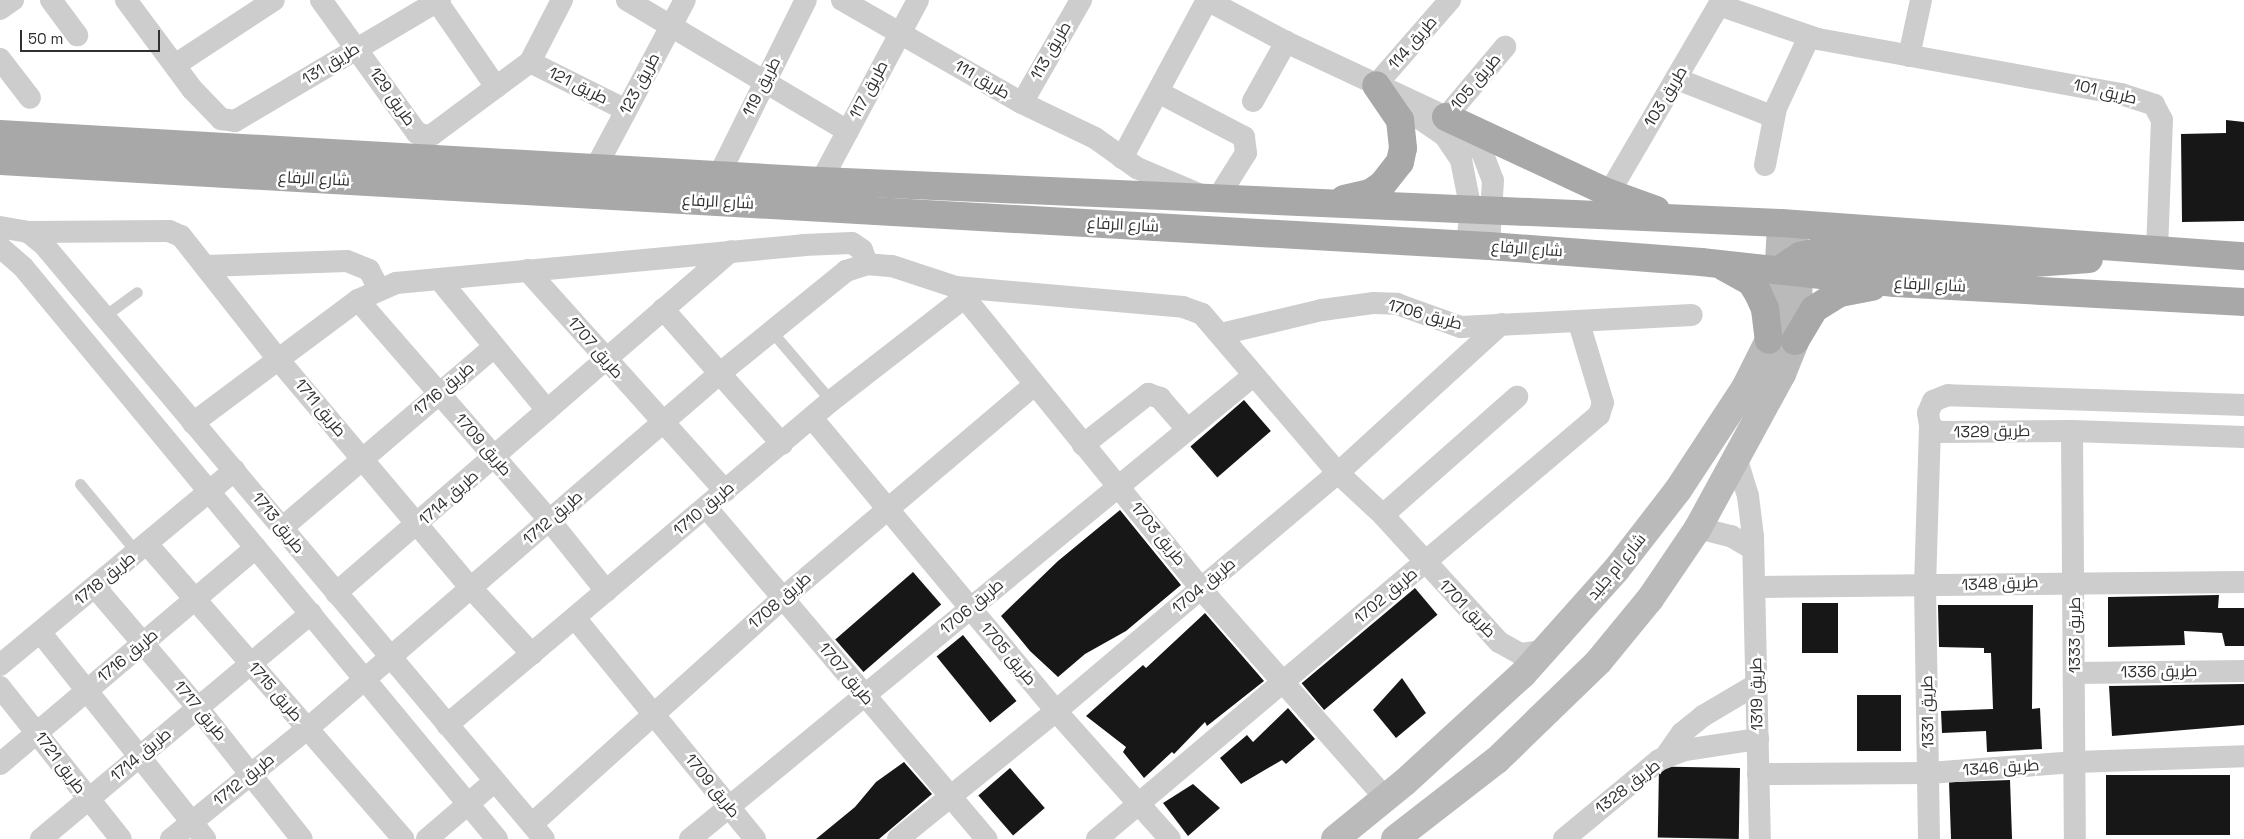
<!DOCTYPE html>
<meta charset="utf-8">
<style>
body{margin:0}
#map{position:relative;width:2244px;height:839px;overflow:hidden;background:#fff;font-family:"Space Grotesk",Cairo,sans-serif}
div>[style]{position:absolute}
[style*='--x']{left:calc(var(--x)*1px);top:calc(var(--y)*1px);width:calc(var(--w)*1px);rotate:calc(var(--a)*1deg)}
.building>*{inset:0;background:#171717;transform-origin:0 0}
.lane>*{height:11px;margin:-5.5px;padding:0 5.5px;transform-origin:5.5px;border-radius:5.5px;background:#cdcdcd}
.street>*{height:22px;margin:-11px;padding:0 11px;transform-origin:11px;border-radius:11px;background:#cdcdcd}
.secondary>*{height:28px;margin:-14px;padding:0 14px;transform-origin:14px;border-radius:14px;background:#bababa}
.primary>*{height:28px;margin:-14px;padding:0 14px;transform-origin:14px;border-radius:14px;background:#a8a8a8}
span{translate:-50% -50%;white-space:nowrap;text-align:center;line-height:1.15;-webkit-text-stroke:5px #fff;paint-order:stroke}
.street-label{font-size:16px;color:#303030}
.scale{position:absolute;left:20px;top:30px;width:140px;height:22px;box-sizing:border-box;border:2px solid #303030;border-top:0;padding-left:6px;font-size:15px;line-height:18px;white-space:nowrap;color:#303030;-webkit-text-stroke:4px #fff;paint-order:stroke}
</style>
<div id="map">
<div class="building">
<i style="clip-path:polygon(2226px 120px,2244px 122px,2244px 221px,2182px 222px,2181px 134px,2226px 133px)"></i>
<i style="left:1244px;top:400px;width:41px;height:71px;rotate:49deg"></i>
<i style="clip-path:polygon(1120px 510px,1181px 585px,1126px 631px,1085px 654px,1058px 677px,1030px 651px,1001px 616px,1058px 561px)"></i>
<i style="left:913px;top:572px;width:43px;height:103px;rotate:49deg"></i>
<i style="left:1415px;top:588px;width:35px;height:148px;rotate:50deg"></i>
<i style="clip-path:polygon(2219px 595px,2218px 608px,2244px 608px,2244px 646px,2225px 646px,2222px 633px,2184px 631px,2185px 645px,2108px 647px,2108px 597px)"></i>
<i style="left:1802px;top:603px;width:36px;height:50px"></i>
<i style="clip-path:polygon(1938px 605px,2033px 605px,2032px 709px,2040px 708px,2042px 749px,1987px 752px,1986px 731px,1942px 733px,1941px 711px,1993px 709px,1991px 653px,1984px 653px,1984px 648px,1939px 647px)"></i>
<i style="clip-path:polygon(1205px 613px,1264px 681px,1207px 726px,1205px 722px,1174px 754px,1172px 752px,1144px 778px,1123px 752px,1126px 747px,1086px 716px,1143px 665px,1146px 668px)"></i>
<i style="left:963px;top:635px;width:85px;height:34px;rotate:51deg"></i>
<i style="clip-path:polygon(1402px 678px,1426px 713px,1396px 738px,1373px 710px)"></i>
<i style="clip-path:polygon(2244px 684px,2244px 725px,2112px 736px,2109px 686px)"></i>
<i style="left:1857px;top:695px;width:44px;height:56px"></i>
<i style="clip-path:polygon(1288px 708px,1315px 739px,1286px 764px,1282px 760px,1241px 784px,1220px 758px,1247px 735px,1253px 742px)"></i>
<i style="clip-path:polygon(904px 762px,932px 794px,879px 839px,816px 839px,855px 807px,876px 782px)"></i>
<i style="left:1010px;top:768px;width:53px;height:42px;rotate:49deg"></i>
<i style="left:1740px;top:768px;width:71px;height:81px;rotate:91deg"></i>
<i style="left:2106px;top:775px;width:124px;height:60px"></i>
<i style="left:2010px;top:780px;width:59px;height:61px;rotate:88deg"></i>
<i style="clip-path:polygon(1193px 784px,1220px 808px,1188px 836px,1163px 803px)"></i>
</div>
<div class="lane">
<i style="--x:103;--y:317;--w:42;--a:-36.3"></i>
<i style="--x:773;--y:333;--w:89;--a:49.5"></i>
<i style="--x:80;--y:484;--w:89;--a:50.4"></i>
</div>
<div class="street">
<i style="--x:51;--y:0;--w:44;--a:53.4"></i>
<i style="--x:126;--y:0;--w:111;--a:53.4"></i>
<i style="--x:192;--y:89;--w:42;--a:46"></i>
<i style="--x:221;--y:119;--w:14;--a:8"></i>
<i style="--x:235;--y:121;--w:238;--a:-30.6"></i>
<i style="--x:321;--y:0;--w:164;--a:54.2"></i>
<i style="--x:417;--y:133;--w:9;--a:18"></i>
<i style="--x:426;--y:136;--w:7;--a:-16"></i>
<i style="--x:433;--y:134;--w:121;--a:-36.6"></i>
<i style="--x:530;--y:62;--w:70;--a:-62.7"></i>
<i style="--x:436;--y:0;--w:106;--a:55.4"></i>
<i style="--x:627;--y:0;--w:257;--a:30.7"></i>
<i style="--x:842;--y:0;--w:207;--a:29.8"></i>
<i style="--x:1022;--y:103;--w:81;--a:25.6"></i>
<i style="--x:1095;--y:138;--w:52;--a:35.5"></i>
<i style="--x:1137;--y:168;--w:69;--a:22.9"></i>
<i style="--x:1719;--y:5;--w:105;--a:19"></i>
<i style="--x:1818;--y:39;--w:308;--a:10.3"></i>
<i style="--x:2121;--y:94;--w:35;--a:18"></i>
<i style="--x:2154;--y:105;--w:17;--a:62"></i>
<i style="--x:2162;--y:120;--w:131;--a:92.2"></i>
<i style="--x:0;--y:9;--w:16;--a:-35"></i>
<i style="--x:1909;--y:56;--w:57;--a:-77.9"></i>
<i style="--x:0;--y:59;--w:49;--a:52.4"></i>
<i style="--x:530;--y:62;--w:107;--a:26.6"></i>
<i style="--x:175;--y:65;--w:118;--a:-33.3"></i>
<i style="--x:1677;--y:79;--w:104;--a:21.4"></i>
<i style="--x:1376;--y:85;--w:113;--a:-49"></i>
<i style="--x:1158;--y:92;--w:97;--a:27.6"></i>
<i style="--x:1244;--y:137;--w:16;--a:83"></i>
<i style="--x:1246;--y:153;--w:54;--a:122.2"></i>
<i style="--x:1253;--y:101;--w:68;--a:-60.8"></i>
<i style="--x:1022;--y:103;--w:119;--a:-60.2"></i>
<i style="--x:1410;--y:112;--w:42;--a:34.4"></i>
<i style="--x:1445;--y:136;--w:29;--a:56"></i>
<i style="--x:1461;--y:160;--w:51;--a:78.7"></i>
<i style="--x:1471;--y:210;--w:34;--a:97"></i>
<i style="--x:1446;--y:117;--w:92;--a:-49.9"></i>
<i style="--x:1122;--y:158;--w:179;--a:-61.7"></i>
<i style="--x:1207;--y:0;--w:89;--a:28"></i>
<i style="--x:1286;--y:42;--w:177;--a:25.1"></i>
<i style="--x:1446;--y:117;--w:19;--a:36"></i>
<i style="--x:1461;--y:128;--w:32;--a:49"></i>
<i style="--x:1482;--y:152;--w:30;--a:69"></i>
<i style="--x:1493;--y:180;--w:66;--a:93.5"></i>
<i style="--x:1765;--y:165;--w:58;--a:-79.1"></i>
<i style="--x:1776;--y:108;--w:78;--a:-65.1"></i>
<i style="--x:595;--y:169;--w:191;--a:-62"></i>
<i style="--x:719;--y:175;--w:195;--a:-63.6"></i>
<i style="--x:821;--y:181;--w:205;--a:-61.8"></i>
<i style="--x:1609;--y:193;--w:224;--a:-59.7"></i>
<i style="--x:0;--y:227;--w:28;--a:10"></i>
<i style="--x:28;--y:232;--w:21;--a:39"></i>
<i style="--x:44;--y:245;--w:776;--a:49.91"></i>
<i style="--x:28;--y:232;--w:141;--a:-0.4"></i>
<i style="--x:169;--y:231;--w:13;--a:23"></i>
<i style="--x:181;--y:236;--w:155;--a:51.8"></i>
<i style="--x:277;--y:358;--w:301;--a:49.9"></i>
<i style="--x:471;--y:588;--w:90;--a:47.3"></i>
<i style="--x:0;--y:247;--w:30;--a:41"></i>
<i style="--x:23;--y:267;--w:743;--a:50.35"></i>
<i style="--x:206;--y:266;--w:141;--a:-2"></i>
<i style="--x:347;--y:261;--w:24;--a:22"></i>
<i style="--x:369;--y:270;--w:21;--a:62"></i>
<i style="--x:527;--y:270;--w:297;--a:48.1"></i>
<i style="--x:439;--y:279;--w:366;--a:-5.3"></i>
<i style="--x:803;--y:245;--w:49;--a:-2.3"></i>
<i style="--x:852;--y:243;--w:12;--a:35"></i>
<i style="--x:862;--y:250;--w:15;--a:70"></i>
<i style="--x:956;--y:287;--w:389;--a:50.9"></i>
<i style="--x:1201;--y:589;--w:278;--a:48.6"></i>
<i style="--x:358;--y:300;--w:293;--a:49"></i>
<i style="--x:550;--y:521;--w:90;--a:51.3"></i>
<i style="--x:663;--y:309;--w:180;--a:48.6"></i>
<i style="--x:1221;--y:334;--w:104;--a:-13.4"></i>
<i style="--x:1322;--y:310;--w:51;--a:-7.8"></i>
<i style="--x:1373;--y:303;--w:24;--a:2"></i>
<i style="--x:1397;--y:304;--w:68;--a:19.8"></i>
<i style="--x:1461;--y:327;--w:231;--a:-3"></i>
<i style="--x:2244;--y:405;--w:296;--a:-178.1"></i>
<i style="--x:1948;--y:395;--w:16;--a:158"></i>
<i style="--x:1933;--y:401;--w:13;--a:113"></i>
<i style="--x:1928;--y:413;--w:13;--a:81"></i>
<i style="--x:1930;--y:426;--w:11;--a:34"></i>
<i style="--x:1939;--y:432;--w:133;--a:-0.4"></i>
<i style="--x:2072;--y:431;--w:172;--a:2"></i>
<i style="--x:812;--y:418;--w:381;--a:50.2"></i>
<i style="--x:1056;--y:711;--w:171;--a:48.3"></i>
<i style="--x:193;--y:423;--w:206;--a:-36.7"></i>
<i style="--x:358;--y:300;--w:42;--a:-24.1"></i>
<i style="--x:396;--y:283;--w:43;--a:-5.3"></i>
<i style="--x:439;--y:279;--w:170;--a:50.5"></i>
<i style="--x:2072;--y:431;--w:408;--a:89.6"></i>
<i style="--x:1083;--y:445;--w:83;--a:-38.1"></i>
<i style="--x:1148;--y:394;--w:13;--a:18"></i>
<i style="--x:1160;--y:398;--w:41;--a:48.9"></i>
<i style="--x:1736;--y:457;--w:41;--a:72.9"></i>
<i style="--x:1748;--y:496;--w:41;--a:83"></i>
<i style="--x:1753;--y:537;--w:302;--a:88.7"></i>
<i style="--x:706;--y:507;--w:435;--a:49.8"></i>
<i style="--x:1383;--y:515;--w:179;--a:-41.4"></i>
<i style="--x:282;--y:528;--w:277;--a:-40.5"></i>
<i style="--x:1698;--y:528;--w:34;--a:14"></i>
<i style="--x:1731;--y:536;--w:26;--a:31"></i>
<i style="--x:147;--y:544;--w:391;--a:49"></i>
<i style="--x:95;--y:587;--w:159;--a:49.6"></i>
<i style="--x:198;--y:708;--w:167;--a:51.6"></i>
<i style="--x:1756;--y:587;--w:488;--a:-0.6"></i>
<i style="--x:336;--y:593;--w:522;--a:-40.89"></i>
<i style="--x:575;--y:618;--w:285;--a:50.8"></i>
<i style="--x:40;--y:632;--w:265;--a:51.4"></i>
<i style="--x:0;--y:665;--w:305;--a:-39.7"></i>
<i style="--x:2075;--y:673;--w:169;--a:-0.7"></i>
<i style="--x:0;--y:687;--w:194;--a:51.5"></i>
<i style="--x:447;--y:725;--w:502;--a:-40.16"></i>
<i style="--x:831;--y:401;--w:170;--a:-37.8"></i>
<i style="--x:1665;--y:757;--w:29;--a:-55"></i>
<i style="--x:1682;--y:733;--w:27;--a:-39"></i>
<i style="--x:1703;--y:716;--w:63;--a:-30.7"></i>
<i style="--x:0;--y:764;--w:335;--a:-40.2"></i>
<i style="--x:1758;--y:774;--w:171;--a:-0.3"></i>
<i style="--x:1929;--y:773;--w:147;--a:-4.3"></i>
<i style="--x:2076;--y:762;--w:168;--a:-2"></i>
<i style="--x:532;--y:824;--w:338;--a:-42"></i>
<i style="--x:783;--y:598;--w:328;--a:-40.3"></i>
<i style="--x:41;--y:839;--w:352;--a:-39.9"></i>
<i style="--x:171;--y:839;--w:175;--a:-39"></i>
<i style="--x:307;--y:729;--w:544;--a:-40.75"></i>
<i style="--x:719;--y:374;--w:164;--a:-39"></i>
<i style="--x:846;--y:271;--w:22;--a:-18"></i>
<i style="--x:867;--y:264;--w:25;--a:5"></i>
<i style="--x:892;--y:266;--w:67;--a:18.2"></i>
<i style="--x:956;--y:287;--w:228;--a:5"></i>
<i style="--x:1183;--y:307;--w:20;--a:20"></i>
<i style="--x:1202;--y:314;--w:209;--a:49.5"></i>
<i style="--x:1338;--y:473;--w:62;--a:43"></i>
<i style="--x:1383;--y:515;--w:172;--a:47.6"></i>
<i style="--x:1499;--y:642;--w:25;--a:29"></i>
<i style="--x:1521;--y:654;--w:24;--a:-9"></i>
<i style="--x:427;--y:839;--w:89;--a:-40.5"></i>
<i style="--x:690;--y:839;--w:730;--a:-39.44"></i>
<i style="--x:898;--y:839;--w:203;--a:-39"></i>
<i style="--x:1056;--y:711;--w:369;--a:-40.2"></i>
<i style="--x:1338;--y:473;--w:221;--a:-42.4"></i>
<i style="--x:1097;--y:839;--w:657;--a:-40.19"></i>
<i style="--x:1599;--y:415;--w:13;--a:-72"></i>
<i style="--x:1603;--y:403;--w:84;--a:-106.7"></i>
<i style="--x:1564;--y:839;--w:124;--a:-39.7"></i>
<i style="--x:1659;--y:760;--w:28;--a:-21"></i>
<i style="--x:1685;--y:750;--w:74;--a:-8.6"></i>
<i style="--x:1929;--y:839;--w:253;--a:-90.9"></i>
<i style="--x:1925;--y:586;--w:160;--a:-88.2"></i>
</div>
<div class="secondary">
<i style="--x:1335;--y:839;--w:90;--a:-39.2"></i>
<i style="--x:1405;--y:782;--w:160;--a:-42.5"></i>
<i style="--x:1523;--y:674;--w:140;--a:-48.2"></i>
<i style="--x:1616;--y:570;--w:101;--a:-52.2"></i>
<i style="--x:1678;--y:490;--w:122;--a:-56.7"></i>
<i style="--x:1745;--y:388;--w:54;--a:-63.4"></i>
<i style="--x:1769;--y:340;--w:21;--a:-71"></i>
<i style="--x:1776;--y:320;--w:97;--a:-87"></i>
<i style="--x:1395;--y:839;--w:129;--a:-37.8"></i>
<i style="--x:1497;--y:760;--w:142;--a:-44.1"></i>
<i style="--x:1599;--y:661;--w:80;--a:-50.6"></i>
<i style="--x:1650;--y:599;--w:86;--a:-55.9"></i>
<i style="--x:1698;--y:528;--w:175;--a:-61.4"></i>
<i style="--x:1782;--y:374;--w:35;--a:-68"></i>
<i style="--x:1795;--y:341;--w:20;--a:-81"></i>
<i style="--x:1798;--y:321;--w:71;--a:-89.2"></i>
</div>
<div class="primary">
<i style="--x:1446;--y:117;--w:180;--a:25"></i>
<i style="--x:1609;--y:193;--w:50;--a:19.9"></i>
<i style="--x:0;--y:134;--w:822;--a:3.28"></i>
<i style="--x:821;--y:181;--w:961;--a:2.51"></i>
<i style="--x:1781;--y:223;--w:464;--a:4.1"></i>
<i style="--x:0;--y:161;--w:1491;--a:3.27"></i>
<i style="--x:1489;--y:246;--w:213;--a:4.3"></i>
<i style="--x:1701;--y:262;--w:195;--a:6.2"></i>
<i style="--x:1895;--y:283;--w:350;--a:3.1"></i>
<i style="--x:1344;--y:199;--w:27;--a:-13"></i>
<i style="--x:1370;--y:193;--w:14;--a:-34"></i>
<i style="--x:1382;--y:185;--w:29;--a:-52"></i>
<i style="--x:1400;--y:162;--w:14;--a:-78"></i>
<i style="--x:1403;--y:148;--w:28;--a:-96"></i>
<i style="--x:1400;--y:120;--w:42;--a:-124.4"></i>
<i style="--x:1724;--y:267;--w:31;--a:29"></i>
<i style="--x:1751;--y:282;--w:13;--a:58"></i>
<i style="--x:1758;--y:293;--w:17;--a:66"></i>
<i style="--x:1765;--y:309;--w:31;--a:83"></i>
<i style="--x:1779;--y:270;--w:25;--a:-34"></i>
<i style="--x:1800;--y:256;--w:18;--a:-13"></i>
<i style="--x:1818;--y:252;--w:203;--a:3.4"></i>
<i style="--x:2021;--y:264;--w:68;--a:-4.2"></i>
<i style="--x:1795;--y:341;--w:37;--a:-59"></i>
<i style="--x:1814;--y:309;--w:31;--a:-32"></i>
<i style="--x:1840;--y:293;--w:33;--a:-11"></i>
</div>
<div class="street-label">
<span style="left:1413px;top:43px;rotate:-49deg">طريق 114</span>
<span style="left:1051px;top:51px;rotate:-60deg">طريق 113</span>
<span style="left:331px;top:64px;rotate:-32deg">طريق 131</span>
<span style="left:982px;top:80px;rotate:30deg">طريق 111</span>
<span style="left:1476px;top:82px;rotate:-50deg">طريق 105</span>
<span style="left:640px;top:84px;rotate:-62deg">طريق 123</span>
<span style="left:578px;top:86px;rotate:26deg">طريق 121</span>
<span style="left:762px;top:87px;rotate:-63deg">طريق 119</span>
<span style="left:869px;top:90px;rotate:-62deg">طريق 117</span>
<span style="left:2105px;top:92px;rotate:13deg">طريق 101</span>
<span style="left:392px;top:97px;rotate:55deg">طريق 129</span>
<span style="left:1666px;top:97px;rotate:-59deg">طريق 103</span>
<span style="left:314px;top:179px;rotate:3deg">شارع الرفاع</span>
<span style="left:718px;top:202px;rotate:3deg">شارع الرفاع</span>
<span style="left:1123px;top:225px;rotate:3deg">شارع الرفاع</span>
<span style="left:1527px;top:249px;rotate:4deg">شارع الرفاع</span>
<span style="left:1930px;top:285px;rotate:3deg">شارع الرفاع</span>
<span style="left:1425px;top:315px;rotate:15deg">طريق 1706</span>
<span style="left:595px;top:348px;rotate:49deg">طريق 1707</span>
<span style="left:444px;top:389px;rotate:-40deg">طريق 1716</span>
<span style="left:320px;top:408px;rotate:50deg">طريق 1711</span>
<span style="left:1992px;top:432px;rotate:-1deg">طريق 1329</span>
<span style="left:483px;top:445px;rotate:49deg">طريق 1709</span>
<span style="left:449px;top:498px;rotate:-42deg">طريق 1714</span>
<span style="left:704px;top:509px;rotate:-40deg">طريق 1710</span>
<span style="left:553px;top:518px;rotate:-41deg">طريق 1712</span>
<span style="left:278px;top:523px;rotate:51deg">طريق 1713</span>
<span style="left:1158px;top:534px;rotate:51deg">طريق 1703</span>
<span style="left:1617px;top:567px;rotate:-50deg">شارع ام جليد</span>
<span style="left:105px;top:579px;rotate:-39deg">طريق 1718</span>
<span style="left:2000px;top:584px;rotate:-2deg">طريق 1348</span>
<span style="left:1204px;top:586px;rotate:-40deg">طريق 1704</span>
<span style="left:1386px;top:596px;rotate:-40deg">طريق 1702</span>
<span style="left:780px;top:601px;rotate:-41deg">طريق 1708</span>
<span style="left:972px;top:607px;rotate:-40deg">طريق 1706</span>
<span style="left:1467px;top:609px;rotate:46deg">طريق 1701</span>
<span style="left:2075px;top:635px;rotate:-90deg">طريق 1333</span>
<span style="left:1008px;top:654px;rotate:50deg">طريق 1705</span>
<span style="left:128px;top:656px;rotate:-40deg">طريق 1716</span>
<span style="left:2159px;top:672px;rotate:-1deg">طريق 1336</span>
<span style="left:846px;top:674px;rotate:50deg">طريق 1707</span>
<span style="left:275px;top:692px;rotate:49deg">طريق 1715</span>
<span style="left:1757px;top:694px;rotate:-91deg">طريق 1319</span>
<span style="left:200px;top:711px;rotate:50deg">طريق 1717</span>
<span style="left:1928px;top:712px;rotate:-91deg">طريق 1331</span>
<span style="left:141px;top:755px;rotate:-40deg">طريق 1714</span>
<span style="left:60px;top:763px;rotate:53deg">طريق 1721</span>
<span style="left:2001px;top:768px;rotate:-4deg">طريق 1346</span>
<span style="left:244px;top:780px;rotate:-39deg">طريق 1712</span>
<span style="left:712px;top:786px;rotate:51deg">طريق 1709</span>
<span style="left:1628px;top:787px;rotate:-38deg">طريق 1328</span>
</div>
<div class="scale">50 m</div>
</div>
